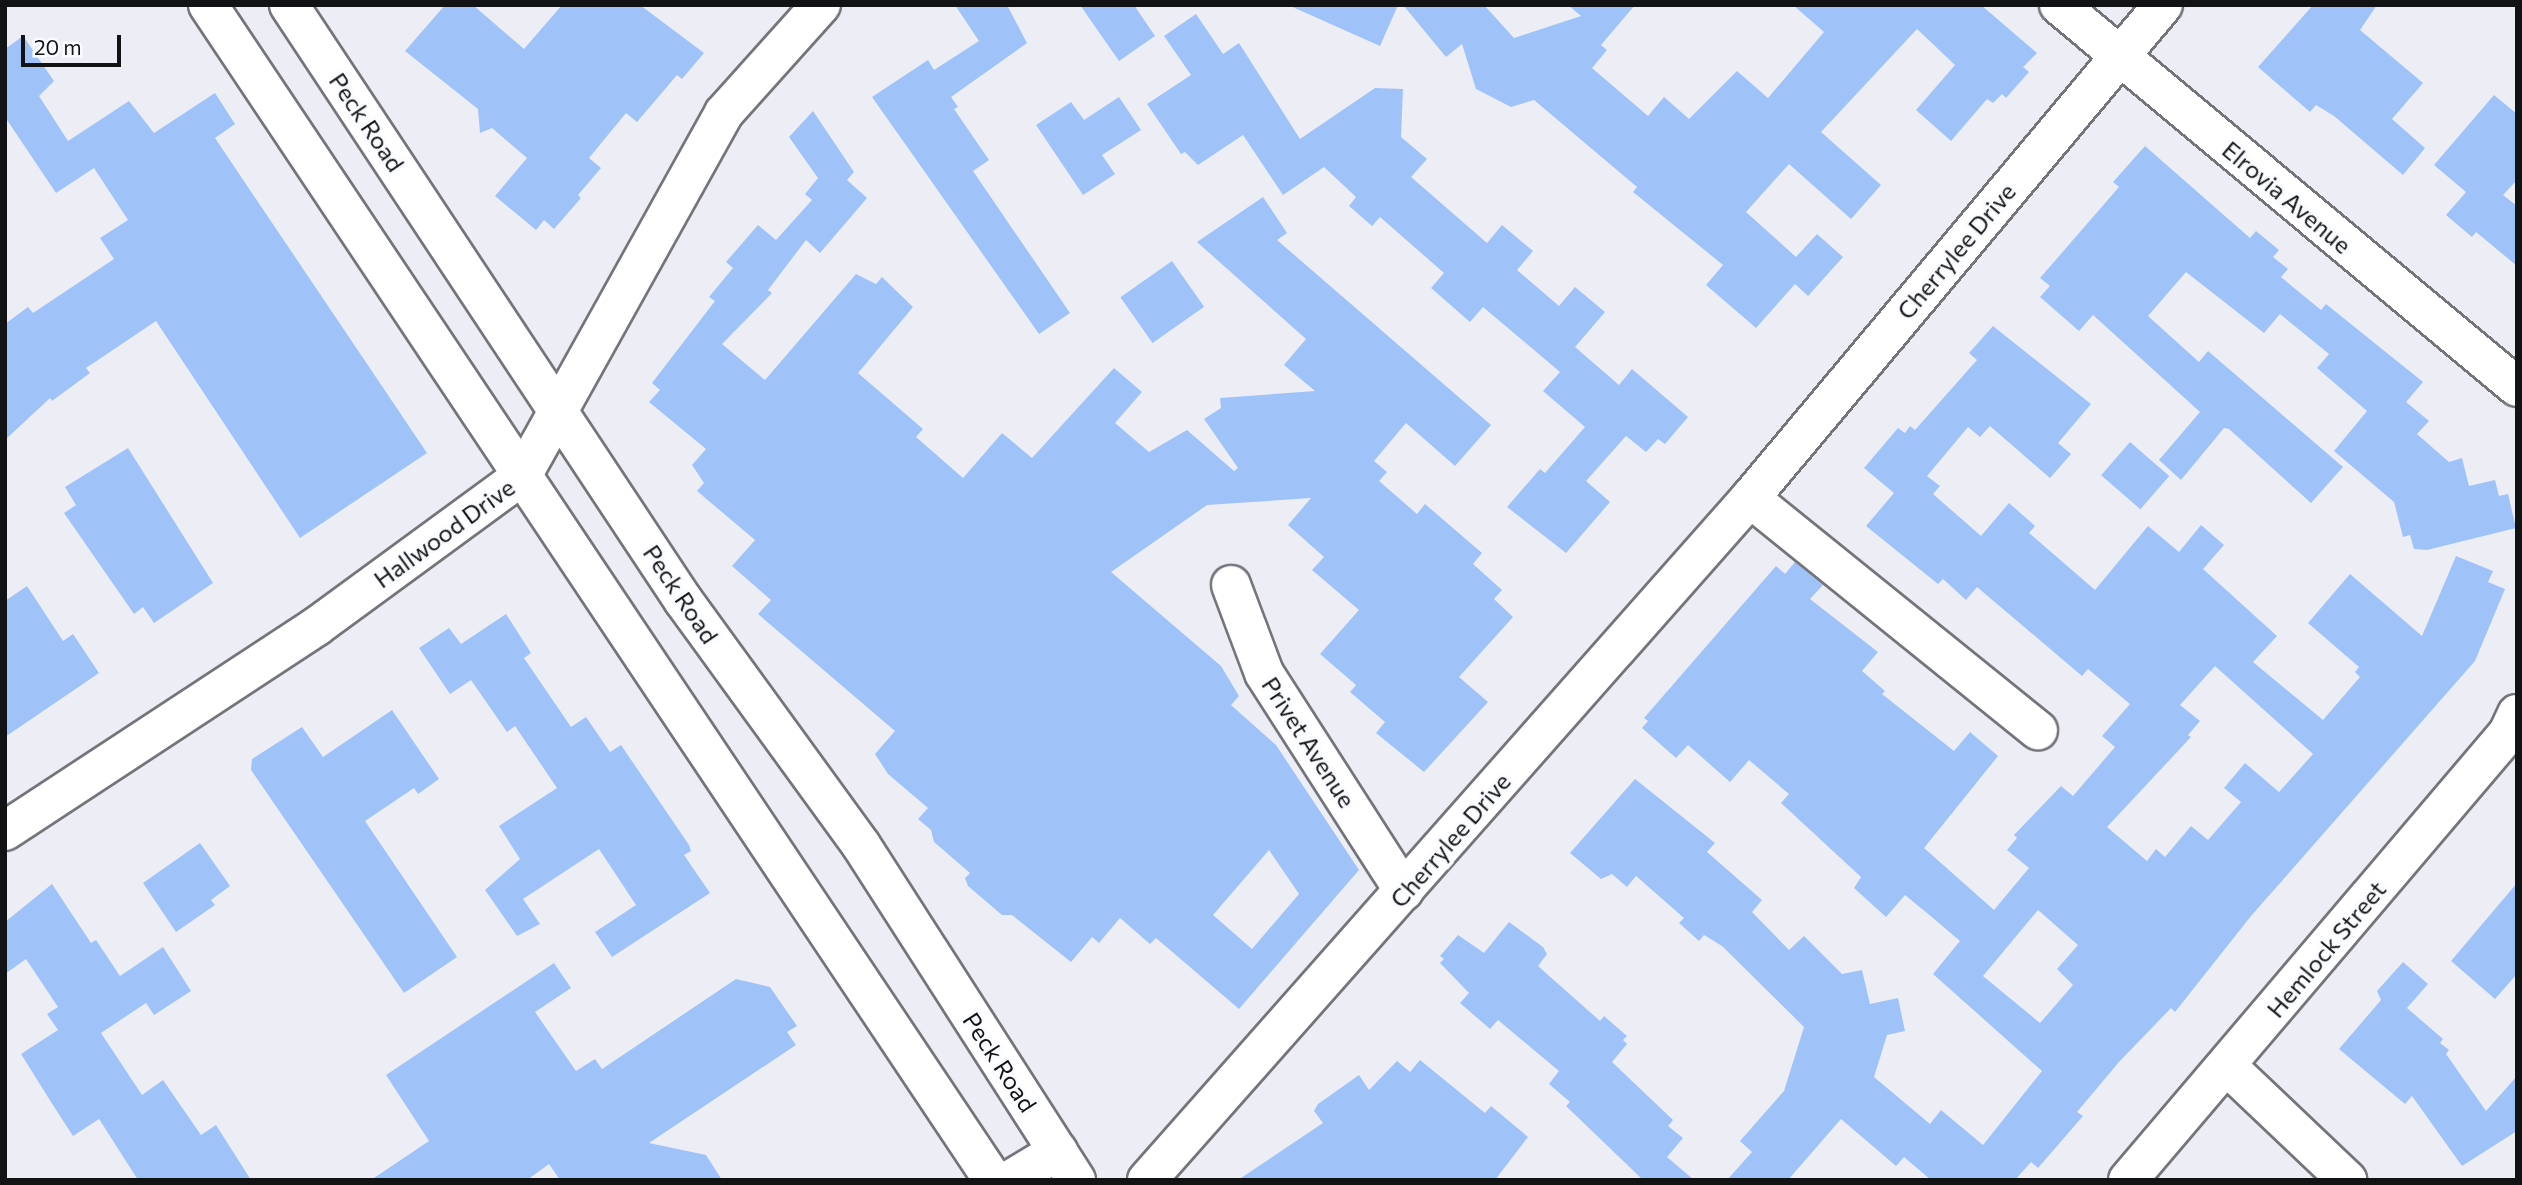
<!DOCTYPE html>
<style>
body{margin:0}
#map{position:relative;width:2522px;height:1185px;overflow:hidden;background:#edeef5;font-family:Commissioner,sans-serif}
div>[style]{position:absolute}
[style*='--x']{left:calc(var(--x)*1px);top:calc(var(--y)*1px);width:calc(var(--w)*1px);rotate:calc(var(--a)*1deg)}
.building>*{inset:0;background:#9fc3f9;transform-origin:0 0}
.roads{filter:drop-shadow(2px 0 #74757b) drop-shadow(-2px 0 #74757b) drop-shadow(0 2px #74757b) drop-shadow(0 -2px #74757b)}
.minor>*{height:38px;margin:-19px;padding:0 19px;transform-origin:19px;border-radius:19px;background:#fff}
.secondary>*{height:38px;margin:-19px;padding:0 19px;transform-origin:19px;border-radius:19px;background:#fff}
span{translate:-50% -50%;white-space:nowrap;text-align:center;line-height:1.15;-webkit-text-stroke:7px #fbfcff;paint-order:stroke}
.street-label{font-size:24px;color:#121315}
.frame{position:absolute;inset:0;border:7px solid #121315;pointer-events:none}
.scale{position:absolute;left:21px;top:35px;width:100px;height:32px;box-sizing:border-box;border:4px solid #121315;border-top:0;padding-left:9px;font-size:21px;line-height:24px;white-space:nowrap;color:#121315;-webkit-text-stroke:5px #fbfcff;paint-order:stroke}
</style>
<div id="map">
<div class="building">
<i style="clip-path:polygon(445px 5px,473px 5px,524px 49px,562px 5px,640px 5px,704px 53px,682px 79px,677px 75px,637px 122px,626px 113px,589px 158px,601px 168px,578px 195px,581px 198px,554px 229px,544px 220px,536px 230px,495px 196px,527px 158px,492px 128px,480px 133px,478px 109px,405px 51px)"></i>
<i style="clip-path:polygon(955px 5px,1007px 5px,1027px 43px,951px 97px,958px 107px,954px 109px,989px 160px,973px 171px,1070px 313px,1039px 334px,872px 97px,928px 60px,934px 70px,979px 41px)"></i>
<i style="clip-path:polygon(1080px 5px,1134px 5px,1155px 36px,1119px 61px)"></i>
<i style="clip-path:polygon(1288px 5px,1398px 5px,1380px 46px)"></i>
<i style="clip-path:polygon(1403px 5px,1484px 5px,1514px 38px,1581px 16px,1568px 5px,1635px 5px,1601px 45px,1607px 50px,1592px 68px,1648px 116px,1664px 97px,1689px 119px,1737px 71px,1768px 98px,1824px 32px,1793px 5px,1981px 5px,2037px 53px,2023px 67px,2029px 72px,2006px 98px,2002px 94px,1993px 103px,1987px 99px,1951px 141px,1916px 110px,1955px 65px,1917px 29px,1821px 132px,1881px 185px,1851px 219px,1789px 164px,1746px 212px,1796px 257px,1817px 234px,1843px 257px,1808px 296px,1795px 284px,1756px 328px,1706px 285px,1723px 265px,1633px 192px,1637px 187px,1534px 100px,1511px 107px,1476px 89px,1462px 44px,1446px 57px)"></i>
<i style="clip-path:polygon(2313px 5px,2377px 5px,2360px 30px,2423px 83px,2392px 119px,2425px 148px,2403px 175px,2334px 116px,2316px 105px,2310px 112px,2258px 67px)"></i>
<i style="clip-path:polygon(1196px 14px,1223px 54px,1239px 43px,1300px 139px,1375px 88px,1403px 89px,1401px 137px,1427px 159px,1411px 177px,1487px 243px,1502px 225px,1533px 251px,1517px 270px,1559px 306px,1575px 287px,1605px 312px,1575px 347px,1619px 385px,1632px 369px,1688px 417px,1665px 444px,1658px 439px,1646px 452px,1626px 436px,1586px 481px,1610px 502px,1566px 553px,1507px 507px,1540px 469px,1545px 473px,1585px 427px,1543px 391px,1560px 372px,1483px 307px,1470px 322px,1431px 288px,1444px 273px,1380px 217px,1372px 226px,1349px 206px,1356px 197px,1324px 167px,1283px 195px,1243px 135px,1198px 165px,1185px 152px,1181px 154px,1147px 104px,1191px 75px,1164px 36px)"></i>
<i style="clip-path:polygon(23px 36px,54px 81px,39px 96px,68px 141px,129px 101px,154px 133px,215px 93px,235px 124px,215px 138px,427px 453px,300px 538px,156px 321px,86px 368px,90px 373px,52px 401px,50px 398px,5px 440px,5px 324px,28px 307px,33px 313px,114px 259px,100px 238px,128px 220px,94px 168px,56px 193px,5px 117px,5px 49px)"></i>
<i style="clip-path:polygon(2494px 95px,2517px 114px,2517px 180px,2503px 195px,2517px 206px,2517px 266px,2476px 232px,2472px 237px,2446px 215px,2466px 192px,2434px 165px)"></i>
<i style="clip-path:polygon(1119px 97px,1141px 130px,1102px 155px,1115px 174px,1083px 195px,1036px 125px,1071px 102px,1084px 120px)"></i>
<i style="clip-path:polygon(evenodd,813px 111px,854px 172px,847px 180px,867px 198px,820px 253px,806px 240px,768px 290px,772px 293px,722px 344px,765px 380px,856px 274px,876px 284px,882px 277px,913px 307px,858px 373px,923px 429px,916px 437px,963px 478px,1002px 433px,1032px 458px,1114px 368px,1142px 392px,1115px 423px,1149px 452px,1187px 430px,1234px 471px,1238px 468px,1204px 419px,1221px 408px,1220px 398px,1315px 391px,1284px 365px,1306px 339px,1197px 242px,1263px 197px,1287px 233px,1277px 240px,1491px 425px,1455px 466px,1406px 423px,1374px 461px,1387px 472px,1379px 481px,1417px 514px,1425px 504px,1482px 553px,1473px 564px,1502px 590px,1494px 599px,1513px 617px,1459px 677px,1488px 702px,1424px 772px,1376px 733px,1385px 722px,1350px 692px,1356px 685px,1320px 654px,1359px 610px,1312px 570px,1324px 557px,1288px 525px,1311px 498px,1207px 505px,1111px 572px,1221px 666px,1239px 696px,1231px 705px,1276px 745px,1359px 870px,1239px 1009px,1156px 938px,1150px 944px,1120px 918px,1099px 943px,1092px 937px,1071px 962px,1012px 915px,1002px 915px,968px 886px,965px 878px,970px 873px,934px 842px,931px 830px,918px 819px,928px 808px,888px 774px,875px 754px,895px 731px,758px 614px,771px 600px,732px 566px,755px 540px,697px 491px,704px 483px,692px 465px,706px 449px,649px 402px,660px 390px,652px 383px,715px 301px,709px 297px,733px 268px,726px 262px,758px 225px,776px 240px,812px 200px,805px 194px,818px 178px,789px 137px,813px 111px,1269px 850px,1299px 894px,1252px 949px,1213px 915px,1269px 850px)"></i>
<i style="clip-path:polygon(2145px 146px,2250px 238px,2256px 231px,2279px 250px,2273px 257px,2288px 269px,2281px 277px,2321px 310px,2326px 304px,2423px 382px,2406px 402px,2429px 421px,2417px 434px,2449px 462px,2462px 458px,2469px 486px,2495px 480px,2499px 496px,2508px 494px,2516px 528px,2427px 550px,2414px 549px,2410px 535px,2403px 537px,2394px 502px,2334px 451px,2367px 411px,2317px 368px,2329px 354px,2280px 314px,2264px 333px,2186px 272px,2148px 316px,2199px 362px,2208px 351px,2343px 467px,2311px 503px,2229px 429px,2224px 428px,2181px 480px,2159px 460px,2200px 412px,2093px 315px,2079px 331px,2040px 297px,2050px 286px,2040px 278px,2119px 187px,2113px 182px)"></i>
<i style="left:1172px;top:261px;width:56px;height:63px;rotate:55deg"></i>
<i style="clip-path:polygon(evenodd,1993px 326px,2091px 404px,2058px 443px,2071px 454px,2050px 478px,1990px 426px,1980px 437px,1968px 427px,1927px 476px,1940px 486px,1933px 494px,1981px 536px,2009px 503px,2035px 526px,2029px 533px,2095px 590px,2148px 526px,2179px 552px,2201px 525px,2224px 545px,2203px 569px,2277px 636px,2253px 662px,2323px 720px,2360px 677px,2355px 672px,2359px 667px,2308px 623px,2350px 574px,2422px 636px,2456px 556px,2493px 571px,2488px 582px,2505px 589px,2475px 661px,2251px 916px,2175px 1012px,2171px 1008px,2119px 1062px,2077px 1112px,2083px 1116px,2038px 1168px,2031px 1162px,2015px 1180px,1931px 1180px,1904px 1157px,1896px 1166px,1841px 1119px,1788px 1180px,1727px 1180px,1752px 1152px,1740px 1141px,1784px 1091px,1804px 1027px,1722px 946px,1704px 935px,1699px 941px,1679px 923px,1684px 918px,1636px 876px,1627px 887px,1612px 874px,1601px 879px,1570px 853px,1635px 779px,1715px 843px,1707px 852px,1762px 900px,1752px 912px,1789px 950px,1804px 936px,1842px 974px,1862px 970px,1870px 1004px,1898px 998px,1905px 1031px,1887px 1035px,1874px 1077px,1930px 1124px,1941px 1110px,1983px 1145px,2042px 1071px,1933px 974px,1960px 941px,1933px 918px,1905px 895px,1886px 917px,1854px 888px,1861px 877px,1781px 803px,1789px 794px,1749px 760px,1730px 782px,1688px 745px,1676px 758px,1642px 728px,1648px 721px,1644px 718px,1776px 566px,1785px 574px,1795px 562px,1823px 585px,1810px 599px,1878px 652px,1862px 671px,1885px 691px,1882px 694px,1954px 751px,1970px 732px,1998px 756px,1924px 848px,1994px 910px,2029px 868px,2007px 850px,2017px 838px,2014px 835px,2061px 786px,2073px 796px,2115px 747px,2102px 736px,2130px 704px,2088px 669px,2082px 676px,1977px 587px,1966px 600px,1943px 579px,1938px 584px,1866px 526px,1894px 493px,1864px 468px,1898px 428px,1905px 433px,1910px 426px,1915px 430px,1977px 360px,1969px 353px,1993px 326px,2215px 666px,2313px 754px,2279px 792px,2245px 763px,2224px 788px,2241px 802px,2208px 840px,2191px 826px,2165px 857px,2156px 849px,2147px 861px,2107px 827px,2191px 737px,2188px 735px,2200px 721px,2180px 705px,2215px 666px,1993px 326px,2038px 910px,2078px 945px,2057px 969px,2073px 985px,2040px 1023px,1983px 976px,2038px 910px)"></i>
<i style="left:2130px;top:442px;width:52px;height:44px;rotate:41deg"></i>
<i style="clip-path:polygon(128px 448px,213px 583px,154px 623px,143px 607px,134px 614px,64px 513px,76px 505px,65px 487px)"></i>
<i style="clip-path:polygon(27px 586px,63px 641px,73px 634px,99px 673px,5px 737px,5px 601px)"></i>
<i style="clip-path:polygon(506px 614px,531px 653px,524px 658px,571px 727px,586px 717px,610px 752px,621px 745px,689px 845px,691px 851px,684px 855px,710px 893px,612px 957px,595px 932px,636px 905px,599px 849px,523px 899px,540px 924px,517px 936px,485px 890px,520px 859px,499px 826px,557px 788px,515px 726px,507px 732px,471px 680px,450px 694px,419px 648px,449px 628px,461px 644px)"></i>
<i style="clip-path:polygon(392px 710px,439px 779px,418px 794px,414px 788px,365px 821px,457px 957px,404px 993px,251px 770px,252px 759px,302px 727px,323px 757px)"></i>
<i style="clip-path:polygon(200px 843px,230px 886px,211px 900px,215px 905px,176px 932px,143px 883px)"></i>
<i style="clip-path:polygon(2517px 883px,2517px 974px,2495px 999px,2451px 961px)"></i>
<i style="clip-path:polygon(52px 884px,91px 943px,96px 940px,120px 976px,163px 947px,191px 991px,154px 1015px,146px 1003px,101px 1033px,142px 1095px,163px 1080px,201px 1135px,216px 1125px,251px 1180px,138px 1180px,99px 1119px,73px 1136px,51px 1102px,21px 1054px,58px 1030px,47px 1014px,58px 1007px,26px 959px,5px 974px,5px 922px)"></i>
<i style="clip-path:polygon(1509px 922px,1543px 947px,1547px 954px,1538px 966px,1600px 1021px,1604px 1016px,1627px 1036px,1623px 1040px,1627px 1044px,1612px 1062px,1673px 1120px,1668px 1126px,1683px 1138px,1667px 1157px,1694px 1180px,1643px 1180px,1566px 1106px,1570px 1102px,1549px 1084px,1559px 1071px,1498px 1020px,1490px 1029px,1460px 1003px,1469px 993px,1440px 963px,1444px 959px,1440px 956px,1458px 935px,1484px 953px)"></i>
<i style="clip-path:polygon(2403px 962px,2428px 984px,2407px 1008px,2443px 1039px,2440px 1043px,2449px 1050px,2446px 1054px,2486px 1111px,2517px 1076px,2517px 1131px,2462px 1166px,2412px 1096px,2405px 1104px,2339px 1049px,2381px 1000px,2377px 991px)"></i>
<i style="clip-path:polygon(554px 963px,571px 988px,535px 1012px,576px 1071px,595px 1059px,602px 1069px,736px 979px,770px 987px,797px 1026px,787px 1032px,796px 1045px,649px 1143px,706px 1155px,722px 1180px,560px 1180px,549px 1164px,527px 1180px,371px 1180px,429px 1141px,386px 1075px)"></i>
<i style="clip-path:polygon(1420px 1060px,1485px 1113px,1491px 1106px,1528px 1137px,1495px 1180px,1238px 1180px,1323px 1123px,1314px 1111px,1318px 1104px,1359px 1075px,1369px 1090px,1397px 1061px,1410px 1072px)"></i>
</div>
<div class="roads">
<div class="minor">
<i style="--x:2059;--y:5;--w:596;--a:39.83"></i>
<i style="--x:1750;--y:498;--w:370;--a:38.9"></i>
<i style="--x:1231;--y:585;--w:94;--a:69.4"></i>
<i style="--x:1264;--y:673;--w:259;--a:57.3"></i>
<i style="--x:5;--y:831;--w:373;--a:-33.3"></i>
<i style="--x:317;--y:626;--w:254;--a:-36.2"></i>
<i style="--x:522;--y:476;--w:415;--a:-60.9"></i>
<i style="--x:724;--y:113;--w:145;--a:-48.1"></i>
<i style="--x:2227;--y:1066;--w:166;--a:43.5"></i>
<i style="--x:1010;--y:1180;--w:56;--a:-31.1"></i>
<i style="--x:1147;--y:1180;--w:910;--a:-48.52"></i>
<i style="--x:1750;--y:498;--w:643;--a:-50.05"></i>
<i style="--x:2128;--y:1180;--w:587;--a:-49.63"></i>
<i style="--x:2508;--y:733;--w:21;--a:-65"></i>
</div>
<div class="secondary">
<i style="--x:208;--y:5;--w:1413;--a:56.25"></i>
<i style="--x:289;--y:5;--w:714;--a:56.49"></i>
<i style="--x:683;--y:600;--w:303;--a:54"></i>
<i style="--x:861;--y:845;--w:398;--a:57.3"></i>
</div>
</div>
<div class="street-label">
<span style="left:367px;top:122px;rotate:56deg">Peck Road</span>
<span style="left:2287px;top:197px;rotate:40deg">Elrovia Avenue</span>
<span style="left:1956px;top:251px;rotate:-50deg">Cherrylee Drive</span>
<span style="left:444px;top:533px;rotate:-36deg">Hallwood Drive</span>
<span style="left:681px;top:594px;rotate:56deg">Peck Road</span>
<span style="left:1309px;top:742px;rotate:57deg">Privet Avenue</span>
<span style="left:1450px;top:840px;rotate:-49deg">Cherrylee Drive</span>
<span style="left:2326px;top:949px;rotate:-50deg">Hemlock Street</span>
<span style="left:1000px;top:1062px;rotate:57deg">Peck Road</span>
</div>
<div class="frame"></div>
<div class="scale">20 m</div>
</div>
